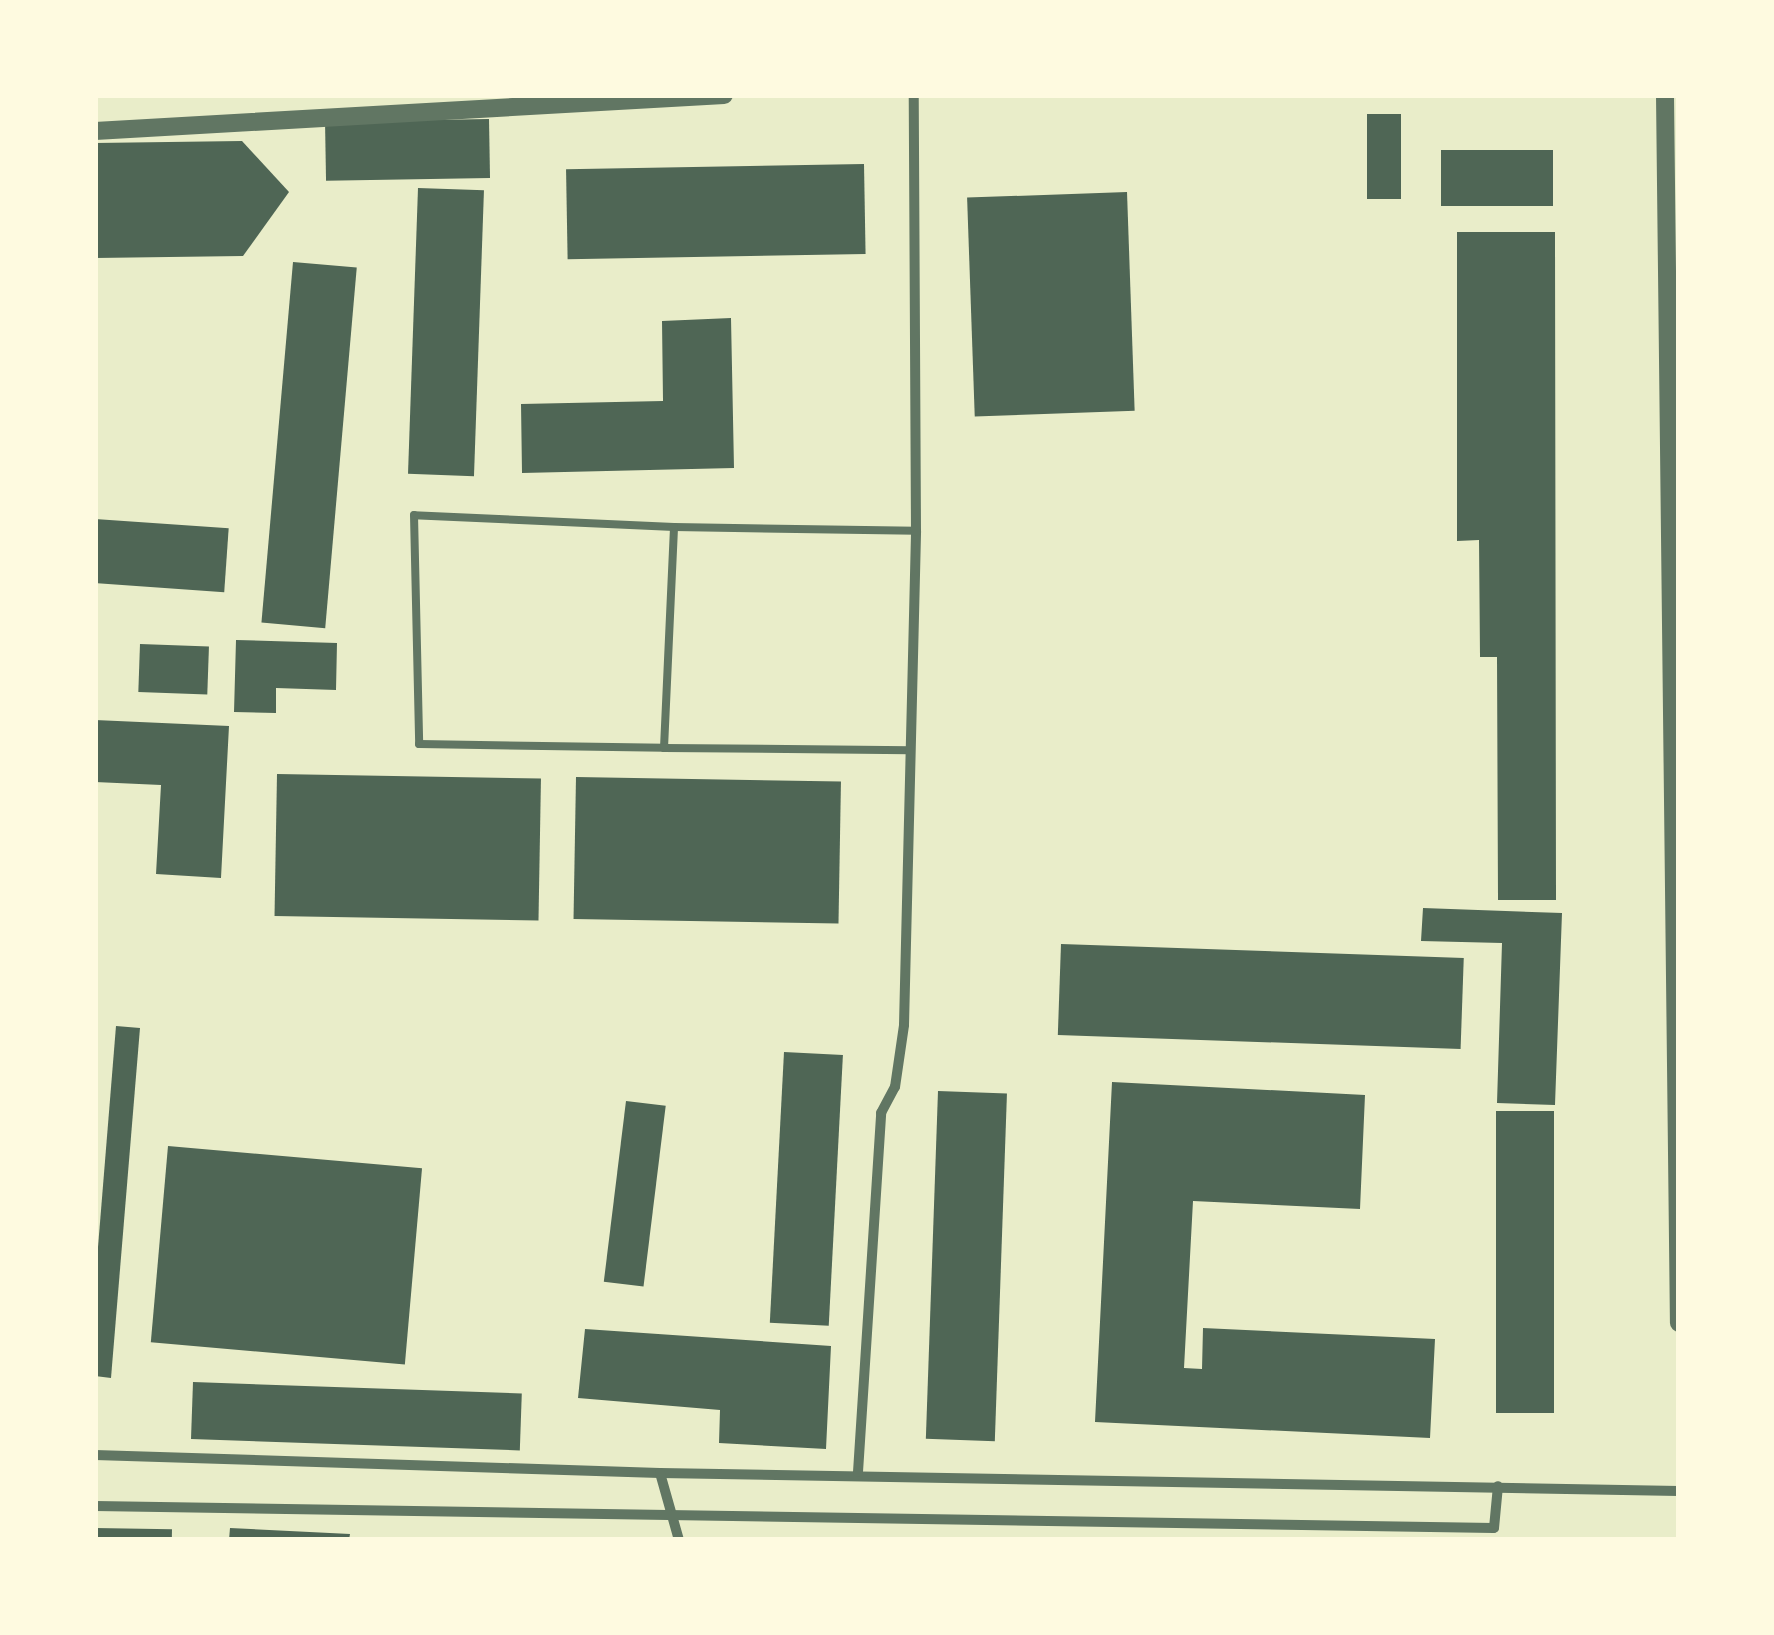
<!DOCTYPE html>
<style>
body{margin:0}
#map{position:relative;width:1774px;height:1635px;overflow:hidden;background:#e9edc9;font-family:Rubik,sans-serif}
div>[style]{position:absolute}
[style*='--x']{left:calc(var(--x)*1px);top:calc(var(--y)*1px);width:calc(var(--w)*1px);rotate:calc(var(--a)*1deg)}
.building>*{inset:0;background:#4f6655;transform-origin:0 0}
.service>*{height:8px;margin:-4px;padding:0 4px;transform-origin:4px;border-radius:4px;background:#617663}
.minor>*{height:10px;margin:-5px;padding:0 5px;transform-origin:5px;border-radius:5px;background:#617663}
.tertiary>*{height:18px;margin:-9px;padding:0 9px;transform-origin:9px;border-radius:9px;background:#617663}
span{translate:-50% -50%;white-space:nowrap;text-align:center;line-height:1.15;-webkit-text-stroke:9px #fefae0;paint-order:stroke}
.frame{position:absolute;inset:0;border:98px solid #fefae0;pointer-events:none}
</style>
<div id="map">
<div class="building">
<i style="left:1367px;top:114px;width:34px;height:85px"></i>
<i style="left:489px;top:119px;width:59px;height:164px;rotate:89deg"></i>
<i style="clip-path:polygon(242px 141px,289px 192px,243px 256px,95px 258px,95px 143px)"></i>
<i style="left:1553px;top:150px;width:56px;height:112px;rotate:90deg"></i>
<i style="left:864px;top:164px;width:90px;height:298px;rotate:89deg"></i>
<i style="left:418px;top:188px;width:66px;height:286px;rotate:2deg"></i>
<i style="left:1127px;top:192px;width:219px;height:160px;rotate:88deg"></i>
<i style="clip-path:polygon(1457px 232px,1555px 232px,1556px 900px,1498px 900px,1497px 657px,1480px 657px,1479px 540px,1457px 541px)"></i>
<i style="left:293px;top:262px;width:64px;height:362px;rotate:5deg"></i>
<i style="clip-path:polygon(731px 318px,734px 468px,522px 473px,521px 404px,663px 401px,662px 321px)"></i>
<i style="left:95px;top:519px;width:134px;height:64px;rotate:4deg"></i>
<i style="clip-path:polygon(236px 640px,337px 643px,336px 690px,276px 688px,276px 713px,234px 712px)"></i>
<i style="left:140px;top:644px;width:69px;height:48px;rotate:2deg"></i>
<i style="clip-path:polygon(95px 720px,229px 726px,221px 878px,156px 874px,161px 785px,95px 782px)"></i>
<i style="left:277px;top:774px;width:264px;height:142px;rotate:1deg"></i>
<i style="left:576px;top:777px;width:265px;height:142px;rotate:1deg"></i>
<i style="clip-path:polygon(1423px 908px,1562px 913px,1555px 1105px,1497px 1103px,1502px 943px,1421px 941px)"></i>
<i style="left:1061px;top:944px;width:403px;height:91px;rotate:2deg"></i>
<i style="clip-path:polygon(116px 1026px,140px 1028px,111px 1378px,95px 1376px,95px 1284px)"></i>
<i style="left:784px;top:1052px;width:59px;height:271px;rotate:3deg"></i>
<i style="clip-path:polygon(1112px 1082px,1365px 1095px,1360px 1209px,1193px 1201px,1184px 1368px,1202px 1369px,1203px 1328px,1435px 1339px,1430px 1438px,1095px 1422px)"></i>
<i style="left:938px;top:1091px;width:69px;height:348px;rotate:2deg"></i>
<i style="left:626px;top:1101px;width:40px;height:182px;rotate:7deg"></i>
<i style="left:1496px;top:1111px;width:58px;height:302px"></i>
<i style="left:168px;top:1146px;width:255px;height:197px;rotate:5deg"></i>
<i style="clip-path:polygon(585px 1329px,831px 1346px,826px 1449px,719px 1443px,720px 1410px,578px 1398px)"></i>
<i style="left:193px;top:1382px;width:329px;height:57px;rotate:2deg"></i>
<i style="left:95px;top:1528px;width:77px;height:12px;rotate:1deg"></i>
<i style="clip-path:polygon(230px 1528px,350px 1534px,349px 1540px,229px 1540px)"></i>
</div>
<div class="service">
<i style="--x:674;--y:527;--w:242;--a:0.9"></i>
<i style="--x:664;--y:748;--w:221;--a:-87.4"></i>
<i style="--x:674;--y:527;--w:260;--a:-177.4"></i>
<i style="--x:414;--y:515;--w:229;--a:88.7"></i>
<i style="--x:419;--y:744;--w:245;--a:0.9"></i>
<i style="--x:664;--y:748;--w:246;--a:0.5"></i>
</div>
<div class="minor">
<i style="--x:95;--y:1455;--w:565;--a:1.82"></i>
<i style="--x:660;--y:1473;--w:1019;--a:1.01"></i>
<i style="--x:858;--y:1472;--w:360;--a:-86.3"></i>
<i style="--x:881;--y:1113;--w:30;--a:-62"></i>
<i style="--x:895;--y:1087;--w:63;--a:-81.7"></i>
<i style="--x:904;--y:1025;--w:494;--a:-88.6"></i>
<i style="--x:916;--y:531;--w:436;--a:-90.3"></i>
<i style="--x:660;--y:1473;--w:70;--a:74.2"></i>
<i style="--x:95;--y:1506;--w:1399;--a:0.9"></i>
<i style="--x:1494;--y:1528;--w:42;--a:-84.6"></i>
</div>
<div class="tertiary">
<i style="--x:1665;--y:95;--w:1228;--a:89.35"></i>
<i style="--x:95;--y:131;--w:630;--a:-3.28"></i>
</div>
<div class="frame"></div>
</div>
